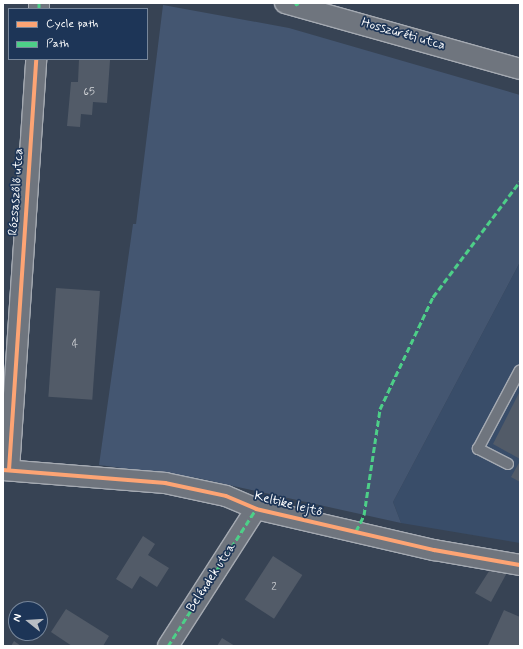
<!DOCTYPE html>
<meta charset="utf-8">
<style>
body{margin:0}
#map{position:relative;width:523px;height:649px;overflow:hidden;background:#374354;font-family:Mynerve,sans-serif}
div>[style]{position:absolute}
[style*='--x']{left:calc(var(--x)*1px);top:calc(var(--y)*1px);width:calc(var(--w)*1px);rotate:calc(var(--a)*1deg)}
.built>*{inset:0;background:#394d69}
.green>*{inset:0;background:#445671}
.building>*{inset:0;background:#525b68;transform-origin:0 0}
.roads{filter:drop-shadow(1px 0 #a5aab2) drop-shadow(-1px 0 #a5aab2) drop-shadow(0 1px #a5aab2) drop-shadow(0 -1px #a5aab2)}
.service>*{height:10px;margin:-5px;padding:0 5px;transform-origin:5px;border-radius:5px;background:#6f757e}
.minor>*{height:20px;margin:-10px;padding:0 10px;transform-origin:10px;border-radius:10px;background:#6f757e}
.quiet>*{height:3px;margin-top:-1.5px;transform-origin:0;background:repeating-linear-gradient(90deg,#4dcf88 0 6px,transparent 0 9px)}
.cycleway>*{height:4px;margin:-2px;padding:0 2px;transform-origin:2px;border-radius:2px;background:#fda474}
span{translate:-50% -50%;white-space:nowrap;text-align:center;line-height:1.15;-webkit-text-stroke:3.5px #1d3557;paint-order:stroke}
.number-label{font-size:11px;color:#d4d6d9}
.number-label span{-webkit-text-stroke-width:0}
.street-label{font-size:13px;color:#fff}
.frame{position:absolute;inset:0;border:4px solid #fff;pointer-events:none}
.legend{position:absolute;left:8px;top:8px;width:140px;height:52px;box-sizing:border-box;background:#1d3557;border:1px solid #77869a;margin:0;padding:5px 7px;list-style:none;font-size:12px;color:#fff}
.legend li{display:flex;align-items:center;gap:8px;height:20px}
.legend b{width:20px;border:1px solid #77869a}
.north{position:absolute;left:8px;top:601px;width:40px;height:40px;box-sizing:border-box;background:#1d3557;border:1px solid #77869a;border-radius:50%;rotate:287deg;font-size:11px;font-weight:700;line-height:16px;text-align:center;color:#fff}
.north::after{content:'';display:block;margin:auto;width:14px;height:18px;background:#b9bdc3;clip-path:polygon(50% 0,100% 100%,50% 72%,0 100%)}
</style>
<div id="map">
<div class="built">
<i style="clip-path:polygon(520px 262px,520px 543px,401px 523px,393px 502px)"></i>
</div>
<div class="green">
<i style="clip-path:polygon(163px 5px,289px 28px,520px 95px,520px 262px,393px 502px,401px 523px,197px 478px,99px 465px,133px 224px,136px 224px)"></i>
</div>
<div class="building">
<i style="clip-path:polygon(79px 59px,110px 60px,107px 103px,93px 102px,92px 115px,81px 114px,80px 127px,67px 126px,71px 82px,78px 82px)"></i>
<i style="left:56px;top:288px;width:44px;height:109px;rotate:4deg"></i>
<i style="clip-path:polygon(520px 391px,520px 459px,493px 444px)"></i>
<i style="clip-path:polygon(520px 461px,520px 482px,511px 477px)"></i>
<i style="clip-path:polygon(143px 536px,155px 544px,148px 555px,169px 568px,157px 587px,140px 576px,132px 589px,116px 579px)"></i>
<i style="left:273px;top:556px;width:35px;height:52px;rotate:33deg"></i>
<i style="clip-path:polygon(493px 565px,509px 569px,491px 602px,475px 593px)"></i>
<i style="clip-path:polygon(66px 609px,109px 636px,103px 646px,72px 646px,51px 632px)"></i>
<i style="clip-path:polygon(504px 610px,520px 617px,520px 646px,488px 645px)"></i>
<i style="clip-path:polygon(222px 638px,235px 646px,217px 646px)"></i>
<i style="clip-path:polygon(14px 641px,21px 646px,11px 646px)"></i>
</div>
<div class="roads">
<div class="service">
<i style="--x:508;--y:464;--w:34;--a:-153"></i>
<i style="--x:478;--y:449;--w:89;--a:-62"></i>
</div>
<div class="minor">
<i style="--x:285;--y:3;--w:244;--a:15.7"></i>
<i style="--x:39;--y:9;--w:6;--a:-90"></i>
<i style="--x:3;--y:470;--w:163;--a:4.6"></i>
<i style="--x:165;--y:483;--w:62;--a:12"></i>
<i style="--x:226;--y:496;--w:33;--a:23"></i>
<i style="--x:256;--y:509;--w:183;--a:13"></i>
<i style="--x:434;--y:550;--w:87;--a:9.9"></i>
<i style="--x:9;--y:470;--w:412;--a:-86.2"></i>
<i style="--x:168;--y:646;--w:163;--a:-57.3"></i>
</div>
</div>
<div class="quiet">
<i style="--x:295;--y:5;--w:4;--a:-27"></i>
<i style="--x:39;--y:9;--w:6;--a:-90"></i>
<i style="--x:356;--y:531;--w:18;--a:-63"></i>
<i style="--x:364;--y:515;--w:107;--a:-81.4"></i>
<i style="--x:380;--y:409;--w:124;--a:-64.7"></i>
<i style="--x:433;--y:297;--w:145;--a:-53.1"></i>
<i style="--x:168;--y:646;--w:163;--a:-57.3"></i>
</div>
<div class="cycleway">
<i style="--x:3;--y:470;--w:163;--a:4.6"></i>
<i style="--x:165;--y:483;--w:62;--a:12"></i>
<i style="--x:226;--y:496;--w:33;--a:23"></i>
<i style="--x:256;--y:509;--w:183;--a:13"></i>
<i style="--x:434;--y:550;--w:87;--a:9.9"></i>
<i style="--x:9;--y:470;--w:412;--a:-86.2"></i>
</div>
<div class="number-label">
<span style="left:89px;top:92px">65</span>
<span style="left:75px;top:344px">4</span>
<span style="left:274px;top:587px">2</span>
</div>
<div class="street-label">
<span style="left:403px;top:35px;rotate:16deg">Hosszúréti utca</span>
<span style="left:17px;top:192px;rotate:-86deg">Rózsaszőlő utca</span>
<span style="left:288px;top:505px;rotate:14deg">Keltike lejtő</span>
<span style="left:212px;top:578px;rotate:-57deg">Beléndek utca</span>
</div>
<div class="frame"></div>
<ul class="legend">
<li><b style="height:5px;background:#fda474"></b>Cycle path</li>
<li><b style="height:5px;background:#4dcf88"></b>Path</li>
</ul>
<div class="north">N</div>
</div>
